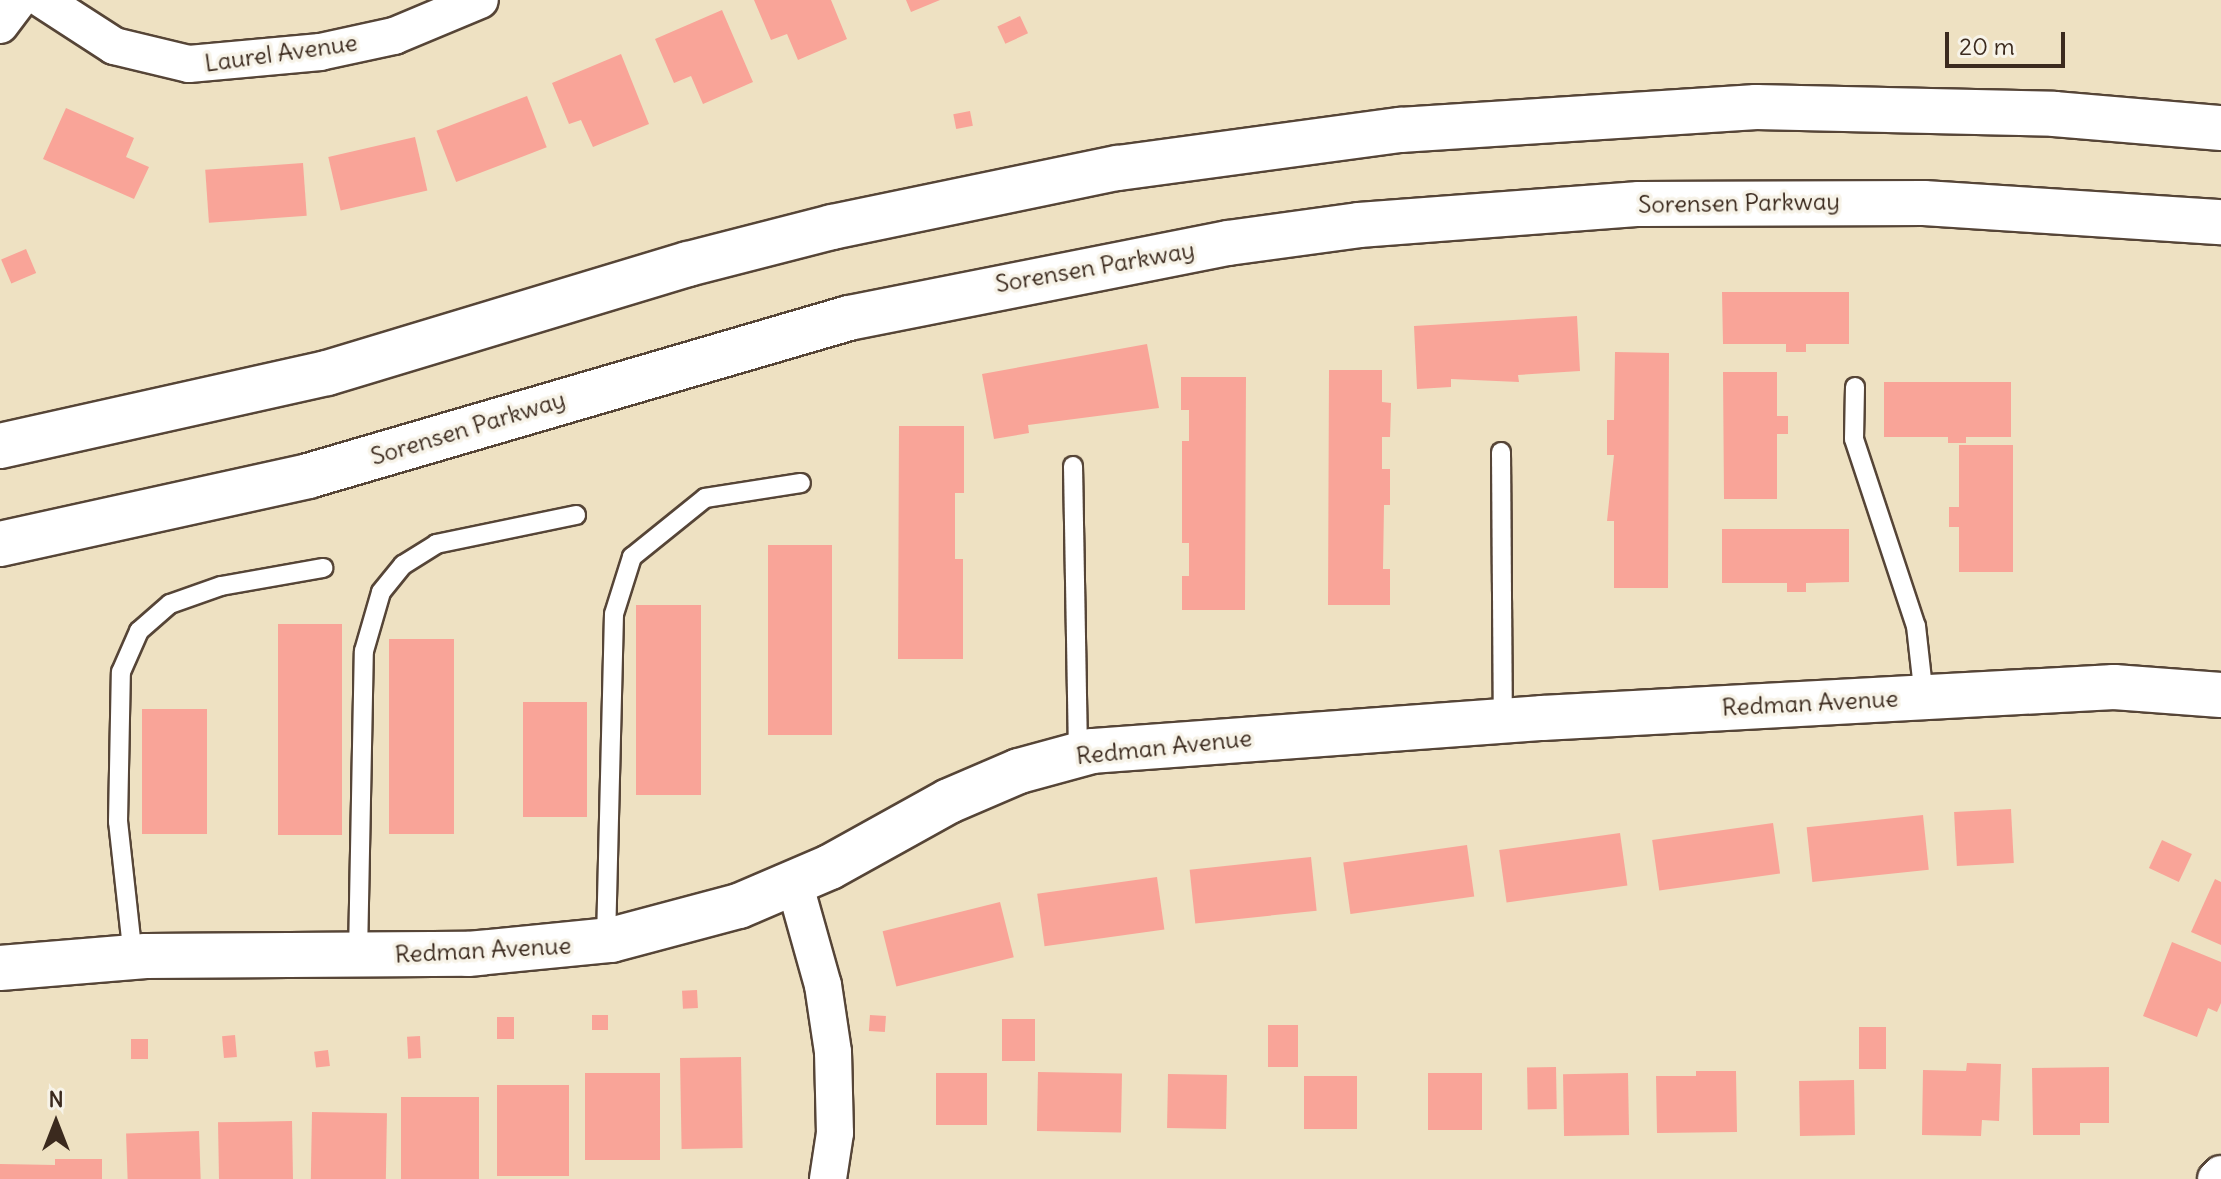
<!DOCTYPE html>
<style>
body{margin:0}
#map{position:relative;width:2221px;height:1179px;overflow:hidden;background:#eee1c2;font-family:Delius,sans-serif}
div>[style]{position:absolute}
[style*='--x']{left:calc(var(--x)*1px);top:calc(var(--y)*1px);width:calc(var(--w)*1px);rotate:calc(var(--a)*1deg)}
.building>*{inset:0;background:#f9a498;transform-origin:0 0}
.roads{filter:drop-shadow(2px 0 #564537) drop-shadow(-2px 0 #564537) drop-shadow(0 2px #564537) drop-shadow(0 -2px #564537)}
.lane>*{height:18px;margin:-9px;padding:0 9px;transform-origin:9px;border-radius:9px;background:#fff}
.street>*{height:36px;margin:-18px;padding:0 18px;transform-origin:18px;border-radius:18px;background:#fff}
.secondary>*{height:44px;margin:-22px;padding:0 22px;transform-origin:22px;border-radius:22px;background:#fff}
.primary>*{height:44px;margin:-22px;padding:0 22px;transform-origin:22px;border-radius:22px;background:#fff}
span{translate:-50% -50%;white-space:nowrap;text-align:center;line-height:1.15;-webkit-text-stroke:7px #f7f3e8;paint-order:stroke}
.street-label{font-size:24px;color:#3b2a1e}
.north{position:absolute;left:16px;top:1083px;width:80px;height:80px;-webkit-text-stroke:6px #f7f3e8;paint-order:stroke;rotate:0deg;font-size:22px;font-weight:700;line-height:32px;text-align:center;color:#3b2a1e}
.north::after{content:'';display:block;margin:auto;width:28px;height:36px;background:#3b2a1e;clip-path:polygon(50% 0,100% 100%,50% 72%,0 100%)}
.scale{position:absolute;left:1945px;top:32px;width:120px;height:36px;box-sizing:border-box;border:4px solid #3b2a1e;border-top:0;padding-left:10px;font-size:24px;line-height:28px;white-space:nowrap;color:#3b2a1e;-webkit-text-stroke:6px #f7f3e8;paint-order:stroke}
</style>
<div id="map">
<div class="building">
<i style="clip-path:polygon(754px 0,831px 0,847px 39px,798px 60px,787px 34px,771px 40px)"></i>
<i style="clip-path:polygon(906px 0,940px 0,911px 12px)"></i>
<i style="clip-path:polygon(722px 10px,753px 82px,703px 104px,691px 76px,674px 83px,655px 39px)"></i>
<i style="left:1020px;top:16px;width:19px;height:25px;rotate:65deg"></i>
<i style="clip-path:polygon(621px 54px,649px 124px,593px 147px,581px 120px,569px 124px,552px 83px)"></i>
<i style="left:527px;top:96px;width:55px;height:97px;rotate:69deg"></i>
<i style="clip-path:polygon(66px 108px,134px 138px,126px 157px,149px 167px,134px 199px,43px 159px)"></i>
<i style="left:970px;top:111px;width:15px;height:17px;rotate:79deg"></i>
<i style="left:415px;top:137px;width:55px;height:89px;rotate:77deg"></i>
<i style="left:303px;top:163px;width:53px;height:98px;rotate:86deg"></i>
<i style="left:26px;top:249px;width:26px;height:27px;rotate:67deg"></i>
<i style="clip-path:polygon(1722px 292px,1849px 292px,1849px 344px,1806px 344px,1806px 352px,1786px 352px,1786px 344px,1723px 344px)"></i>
<i style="clip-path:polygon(1577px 316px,1580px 371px,1518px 375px,1519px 382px,1451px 379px,1451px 387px,1417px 389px,1414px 326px)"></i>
<i style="clip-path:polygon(1147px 344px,1159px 408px,1028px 425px,1029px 433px,994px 439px,982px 374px)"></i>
<i style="clip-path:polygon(1615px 352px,1669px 353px,1668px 588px,1614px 588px,1614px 521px,1607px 521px,1614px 455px,1607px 455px,1607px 420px,1614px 420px)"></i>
<i style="clip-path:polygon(1329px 370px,1382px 370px,1382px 402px,1391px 403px,1390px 437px,1382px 437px,1382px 469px,1390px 469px,1390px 505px,1384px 505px,1383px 569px,1390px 569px,1390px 605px,1328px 605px)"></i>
<i style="clip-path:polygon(1723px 372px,1777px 372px,1777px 416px,1788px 416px,1788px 434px,1777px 434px,1777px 499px,1724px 499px)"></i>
<i style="clip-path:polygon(1181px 377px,1246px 377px,1245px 610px,1182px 610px,1182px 576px,1189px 576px,1189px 543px,1182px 543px,1182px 441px,1189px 441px,1189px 410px,1181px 410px)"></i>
<i style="clip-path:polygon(1884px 382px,2011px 382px,2011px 437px,1966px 437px,1966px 443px,1948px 443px,1948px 437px,1884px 437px)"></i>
<i style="clip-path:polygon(899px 426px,964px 426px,964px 493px,955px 493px,955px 559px,963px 559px,963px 659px,898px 659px)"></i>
<i style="clip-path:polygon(1959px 445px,2013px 445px,2013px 572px,1959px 572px,1959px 527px,1949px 527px,1949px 507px,1959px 507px)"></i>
<i style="clip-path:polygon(1722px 529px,1849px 529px,1849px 582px,1806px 583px,1806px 592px,1787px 592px,1787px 583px,1722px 583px)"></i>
<i style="left:768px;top:545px;width:64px;height:190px"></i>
<i style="left:636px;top:605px;width:65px;height:190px"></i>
<i style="left:278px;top:624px;width:64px;height:211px"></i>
<i style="left:389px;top:639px;width:65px;height:195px"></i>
<i style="left:523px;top:702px;width:64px;height:115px"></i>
<i style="left:142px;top:709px;width:65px;height:125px"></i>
<i style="left:2011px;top:809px;width:54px;height:57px;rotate:87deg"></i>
<i style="left:1923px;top:815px;width:55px;height:117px;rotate:84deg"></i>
<i style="left:1773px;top:823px;width:51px;height:122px;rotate:82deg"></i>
<i style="left:1620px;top:833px;width:53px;height:122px;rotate:82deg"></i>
<i style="left:2162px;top:840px;width:33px;height:31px;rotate:25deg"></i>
<i style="left:1467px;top:845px;width:52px;height:125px;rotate:82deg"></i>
<i style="left:1311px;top:857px;width:54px;height:122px;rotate:84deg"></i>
<i style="left:1157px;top:877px;width:53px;height:121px;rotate:82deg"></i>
<i style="clip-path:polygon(2215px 879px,2221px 882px,2221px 945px,2191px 932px)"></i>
<i style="left:1000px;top:902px;width:57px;height:121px;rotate:76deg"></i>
<i style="clip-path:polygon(2172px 942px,2221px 962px,2221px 1003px,2217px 1012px,2208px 1008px,2197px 1037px,2143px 1016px)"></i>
<i style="left:697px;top:990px;width:18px;height:15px;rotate:87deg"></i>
<i style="left:592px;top:1015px;width:16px;height:15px"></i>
<i style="left:870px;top:1015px;width:16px;height:16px;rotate:4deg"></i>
<i style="left:497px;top:1017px;width:17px;height:22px"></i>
<i style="left:1002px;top:1019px;width:33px;height:42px"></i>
<i style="left:1268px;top:1025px;width:30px;height:42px"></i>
<i style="left:1859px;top:1027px;width:27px;height:42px"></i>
<i style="left:235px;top:1035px;width:22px;height:13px;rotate:85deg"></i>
<i style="left:420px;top:1036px;width:22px;height:13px;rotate:87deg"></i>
<i style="left:148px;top:1039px;width:20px;height:17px;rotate:90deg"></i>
<i style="left:328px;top:1050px;width:16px;height:14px;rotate:83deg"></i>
<i style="left:741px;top:1057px;width:91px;height:61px;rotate:89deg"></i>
<i style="clip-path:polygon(1967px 1063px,2001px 1064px,1999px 1121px,1982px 1120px,1981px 1136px,1922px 1135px,1923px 1070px,1966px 1071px)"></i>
<i style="left:1556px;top:1067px;width:42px;height:29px;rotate:89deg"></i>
<i style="clip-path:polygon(2109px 1067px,2109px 1123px,2080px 1123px,2080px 1135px,2033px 1135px,2032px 1068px)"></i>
<i style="clip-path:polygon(1696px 1071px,1736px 1071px,1737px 1132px,1657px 1133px,1656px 1076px,1696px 1076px)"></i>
<i style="left:1038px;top:1072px;width:84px;height:59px;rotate:1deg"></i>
<i style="left:585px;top:1073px;width:75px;height:87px"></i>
<i style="left:936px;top:1073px;width:51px;height:52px"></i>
<i style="left:1428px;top:1073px;width:54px;height:57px"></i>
<i style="left:1628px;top:1073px;width:62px;height:65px;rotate:89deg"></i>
<i style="left:1168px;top:1074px;width:59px;height:54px;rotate:1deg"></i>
<i style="left:1304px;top:1076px;width:53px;height:53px"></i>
<i style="left:1854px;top:1080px;width:55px;height:55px;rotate:89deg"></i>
<i style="left:497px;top:1085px;width:72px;height:91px"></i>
<i style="left:401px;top:1097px;width:78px;height:82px"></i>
<i style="left:312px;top:1112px;width:75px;height:67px;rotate:1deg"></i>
<i style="left:292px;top:1121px;width:58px;height:74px;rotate:89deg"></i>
<i style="left:199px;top:1131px;width:48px;height:73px;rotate:88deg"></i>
<i style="clip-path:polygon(55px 1159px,102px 1159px,102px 1179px,0 1179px,0 1164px,55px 1165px)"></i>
</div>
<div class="roads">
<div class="lane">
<i style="--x:1855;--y:387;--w:52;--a:91.1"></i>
<i style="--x:1854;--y:439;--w:197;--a:71.7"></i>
<i style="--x:1916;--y:626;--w:71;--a:83.6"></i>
<i style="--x:1501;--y:452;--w:269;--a:89.6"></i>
<i style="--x:1073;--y:466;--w:289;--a:89"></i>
<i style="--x:606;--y:941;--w:327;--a:-88.6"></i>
<i style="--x:614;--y:614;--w:60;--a:-72.5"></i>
<i style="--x:632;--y:557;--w:94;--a:-38.9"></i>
<i style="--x:705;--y:498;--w:97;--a:-8.9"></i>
<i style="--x:358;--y:955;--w:304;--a:-88.9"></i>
<i style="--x:364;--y:651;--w:61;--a:-73.9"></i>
<i style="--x:381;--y:592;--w:35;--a:-51"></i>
<i style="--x:403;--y:565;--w:39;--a:-32"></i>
<i style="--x:436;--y:544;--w:143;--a:-11.7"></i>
<i style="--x:133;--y:957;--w:136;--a:-96.3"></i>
<i style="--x:118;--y:822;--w:150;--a:-88.9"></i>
<i style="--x:121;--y:672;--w:45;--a:-66.3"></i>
<i style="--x:139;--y:631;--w:41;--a:-41.1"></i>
<i style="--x:170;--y:604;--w:54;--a:-19.4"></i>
<i style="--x:221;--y:586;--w:104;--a:-10"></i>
</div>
<div class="street">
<i style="--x:43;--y:0;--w:85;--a:32.9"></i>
<i style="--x:114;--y:46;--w:77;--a:13.5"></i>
<i style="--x:189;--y:64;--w:132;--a:-5.2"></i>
<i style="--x:320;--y:52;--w:76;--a:-12.2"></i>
<i style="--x:394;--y:36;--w:93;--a:-22.7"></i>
<i style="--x:0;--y:25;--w:31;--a:-53"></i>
<i style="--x:794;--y:882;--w:107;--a:74.3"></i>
<i style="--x:823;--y:985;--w:68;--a:81.5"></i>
<i style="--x:833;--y:1052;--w:81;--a:88.6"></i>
<i style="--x:835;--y:1133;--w:47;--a:98.7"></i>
<i style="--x:2216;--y:1179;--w:7;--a:-45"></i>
</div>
<div class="secondary">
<i style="--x:0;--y:968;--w:146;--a:-4.7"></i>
<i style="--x:146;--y:956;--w:322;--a:-0.4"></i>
<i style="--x:468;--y:954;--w:144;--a:-5.6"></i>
<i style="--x:611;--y:940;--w:132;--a:-14.9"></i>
<i style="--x:739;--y:906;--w:99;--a:-23.2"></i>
<i style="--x:830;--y:867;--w:136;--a:-29"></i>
<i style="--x:949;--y:801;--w:76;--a:-23.2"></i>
<i style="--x:1019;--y:771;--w:76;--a:-15.3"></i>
<i style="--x:1092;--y:751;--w:451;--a:-4.2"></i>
<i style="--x:1542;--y:718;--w:573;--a:-3.1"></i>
<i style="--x:2114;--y:687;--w:107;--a:4.3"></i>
</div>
<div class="primary">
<i style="--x:0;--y:446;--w:335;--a:-12.6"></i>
<i style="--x:327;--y:373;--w:377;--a:-16.8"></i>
<i style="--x:688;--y:264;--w:149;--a:-14.4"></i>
<i style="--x:832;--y:227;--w:292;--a:-11.7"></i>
<i style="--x:1118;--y:168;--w:285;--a:-7.7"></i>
<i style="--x:1400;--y:130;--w:357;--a:-3.7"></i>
<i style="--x:1756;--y:107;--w:298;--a:1.3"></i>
<i style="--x:2054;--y:114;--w:168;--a:4.8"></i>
<i style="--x:0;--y:544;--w:315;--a:-12.4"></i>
<i style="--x:308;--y:476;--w:564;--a:-16.28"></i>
<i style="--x:849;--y:318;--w:386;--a:-11.2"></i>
<i style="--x:1228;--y:243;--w:132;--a:-7.8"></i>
<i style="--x:1359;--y:225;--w:281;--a:-4.3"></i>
<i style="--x:1639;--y:204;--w:285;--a:-0.2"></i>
<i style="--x:1924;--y:203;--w:298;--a:3.7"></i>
</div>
</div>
<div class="street-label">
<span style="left:281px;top:53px;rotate:-8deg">Laurel Avenue</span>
<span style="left:1739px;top:203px;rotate:-1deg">Sorensen Parkway</span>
<span style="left:1095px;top:267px;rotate:-10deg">Sorensen Parkway</span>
<span style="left:468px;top:428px;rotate:-17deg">Sorensen Parkway</span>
<span style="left:1810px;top:703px;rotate:-3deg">Redman Avenue</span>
<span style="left:1164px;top:747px;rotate:-6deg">Redman Avenue</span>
<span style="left:483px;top:950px;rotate:-3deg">Redman Avenue</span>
</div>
<div class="north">N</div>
<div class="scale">20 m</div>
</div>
